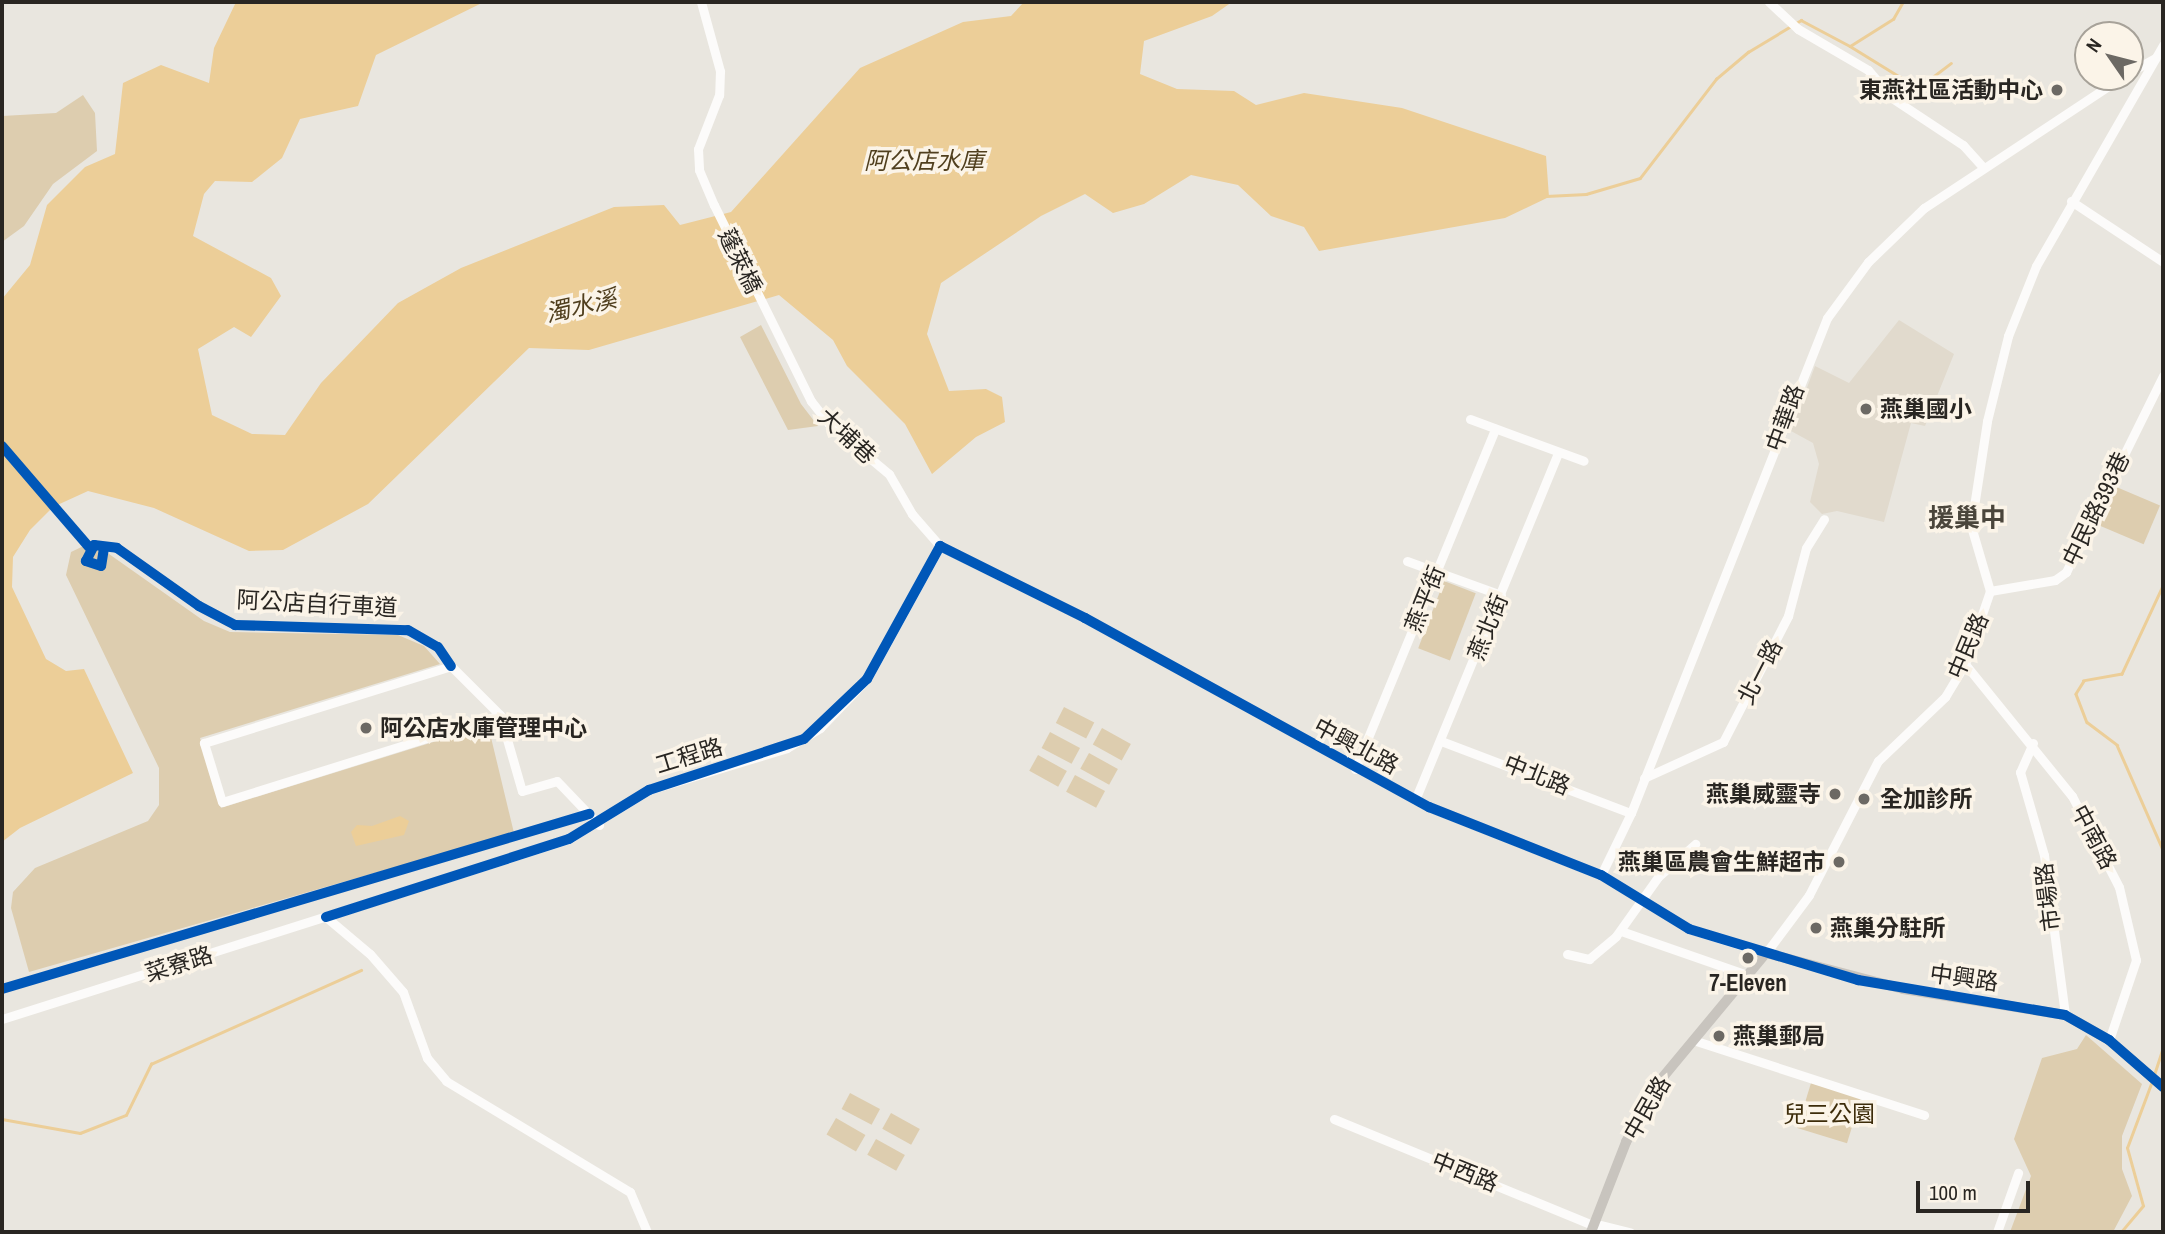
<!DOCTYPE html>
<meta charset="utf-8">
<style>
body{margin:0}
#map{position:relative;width:2165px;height:1234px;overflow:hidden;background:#e9e6df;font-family:"Archivo Narrow","Noto Sans TC",sans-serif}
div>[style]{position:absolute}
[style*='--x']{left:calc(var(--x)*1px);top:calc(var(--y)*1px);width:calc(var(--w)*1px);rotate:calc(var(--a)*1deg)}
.built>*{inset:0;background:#e1dacd}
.green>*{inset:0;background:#ddcdaf;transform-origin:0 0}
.water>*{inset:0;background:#ecce98}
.stream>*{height:2.5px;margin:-1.25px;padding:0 1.25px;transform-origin:1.25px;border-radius:1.25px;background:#ecce98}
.minor>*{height:9px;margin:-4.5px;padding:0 4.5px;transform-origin:4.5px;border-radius:4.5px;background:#fcfbfa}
.major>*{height:10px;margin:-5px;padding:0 5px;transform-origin:5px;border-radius:5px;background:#c8c4be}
.cycleway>*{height:10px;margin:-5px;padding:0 5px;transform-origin:5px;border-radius:5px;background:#0057b8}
.dots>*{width:19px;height:19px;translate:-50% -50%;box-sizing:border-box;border:4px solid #fbf4e8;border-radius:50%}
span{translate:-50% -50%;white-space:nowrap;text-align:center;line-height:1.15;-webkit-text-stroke:7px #fbf4e8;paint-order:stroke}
.poi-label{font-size:23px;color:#292622;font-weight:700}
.right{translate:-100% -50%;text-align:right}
.left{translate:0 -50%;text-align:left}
.street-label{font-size:23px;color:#292622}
.park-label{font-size:23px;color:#3d2c0a}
.water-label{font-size:24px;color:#503f1e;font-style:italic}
.quarter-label{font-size:26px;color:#4a453b;font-weight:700}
.frame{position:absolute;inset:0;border:4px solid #292622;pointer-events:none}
.north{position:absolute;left:2074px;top:21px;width:70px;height:70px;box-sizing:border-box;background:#fbf4e8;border:2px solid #a7a299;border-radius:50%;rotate:305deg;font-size:19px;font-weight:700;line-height:28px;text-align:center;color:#292622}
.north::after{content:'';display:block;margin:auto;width:24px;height:32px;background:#6c6964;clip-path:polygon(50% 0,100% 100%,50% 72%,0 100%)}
.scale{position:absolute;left:1916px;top:1181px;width:114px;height:32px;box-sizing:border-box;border:4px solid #292622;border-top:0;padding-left:9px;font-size:21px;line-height:24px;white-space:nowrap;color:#292622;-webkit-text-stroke:5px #fbf4e8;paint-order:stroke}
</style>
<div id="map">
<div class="built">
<i style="clip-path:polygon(1899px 320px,1954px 354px,1925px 426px,1911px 423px,1884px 522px,1837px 511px,1822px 514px,1810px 502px,1819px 464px,1813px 443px,1791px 431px,1815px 366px,1849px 383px)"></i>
</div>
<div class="green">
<i style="clip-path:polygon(83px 95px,95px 113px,97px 151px,53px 184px,24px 226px,2px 242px,2px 116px,56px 113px)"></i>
<i style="clip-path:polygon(761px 325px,801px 404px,818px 426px,788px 430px,740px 337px)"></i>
<i style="left:2114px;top:486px;width:50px;height:42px;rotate:23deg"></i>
<i style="clip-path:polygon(92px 542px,204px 621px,230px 632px,398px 635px,424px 646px,440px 664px,200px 738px,221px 808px,488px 725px,514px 833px,29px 972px,11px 908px,13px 892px,35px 868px,148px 821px,159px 805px,159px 768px,66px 575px,71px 552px)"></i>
<i style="left:1444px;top:581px;width:34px;height:72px;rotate:21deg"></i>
<i style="left:1064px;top:707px;width:34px;height:18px;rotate:27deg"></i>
<i style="left:1102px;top:728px;width:33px;height:19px;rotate:29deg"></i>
<i style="left:1050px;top:732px;width:34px;height:18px;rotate:28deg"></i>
<i style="left:1089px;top:753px;width:33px;height:18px;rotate:29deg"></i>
<i style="left:1038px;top:755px;width:33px;height:18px;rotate:29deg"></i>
<i style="left:1075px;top:775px;width:34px;height:19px;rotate:28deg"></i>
<i style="clip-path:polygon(2086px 1035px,2142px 1084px,2122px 1136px,2122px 1169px,2132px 1196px,2113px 1232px,2010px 1232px,2031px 1176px,2014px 1139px,2042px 1058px,2077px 1049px)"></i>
<i style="left:1811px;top:1083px;width:52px;height:47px;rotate:17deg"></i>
<i style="left:850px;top:1093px;width:34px;height:18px;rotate:28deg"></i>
<i style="left:891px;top:1113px;width:33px;height:18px;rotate:29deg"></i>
<i style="left:836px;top:1118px;width:34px;height:19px;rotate:30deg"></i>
<i style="left:876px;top:1139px;width:33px;height:18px;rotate:29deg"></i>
</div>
<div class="water">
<i style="clip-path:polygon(236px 2px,484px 2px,376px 55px,358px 106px,300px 119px,282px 158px,252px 182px,215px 181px,204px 194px,193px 236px,271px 278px,281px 296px,251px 337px,234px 327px,198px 349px,212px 415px,252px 434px,285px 435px,321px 383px,398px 303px,461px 268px,614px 207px,664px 205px,680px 225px,731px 212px,860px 68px,963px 22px,1011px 16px,1024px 2px,1232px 2px,1212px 16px,1144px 41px,1140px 74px,1177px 89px,1234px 91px,1256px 105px,1304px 93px,1402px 108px,1546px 156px,1549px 197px,1505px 218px,1319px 251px,1304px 227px,1271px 216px,1238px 185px,1191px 175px,1144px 204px,1113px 213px,1085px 194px,1041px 216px,941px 283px,927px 334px,949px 391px,986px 389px,1002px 397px,1005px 422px,976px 437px,932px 474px,905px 424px,847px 366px,833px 340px,779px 295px,589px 350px,529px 348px,368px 504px,283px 550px,249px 551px,154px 508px,88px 491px,53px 507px,30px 530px,13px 557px,12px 587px,46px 659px,66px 671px,84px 669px,133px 773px,20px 828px,2px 842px,2px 299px,30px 265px,47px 205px,85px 167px,115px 154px,123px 83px,161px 65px,209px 83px,214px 48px)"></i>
<i style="clip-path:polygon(400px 816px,409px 821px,404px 835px,356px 846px,351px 832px,357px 825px,372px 826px)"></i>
</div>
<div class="stream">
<i style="--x:1850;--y:46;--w:80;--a:31.7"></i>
<i style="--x:1918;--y:88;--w:41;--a:-37.1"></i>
<i style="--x:1546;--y:196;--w:40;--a:-2.9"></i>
<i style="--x:1586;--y:194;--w:56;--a:-16.5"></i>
<i style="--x:1640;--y:178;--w:125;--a:-52.5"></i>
<i style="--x:1716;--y:79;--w:42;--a:-40.2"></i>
<i style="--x:1748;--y:52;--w:62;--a:-31.1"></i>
<i style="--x:1801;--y:20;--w:55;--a:28"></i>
<i style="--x:1850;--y:46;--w:51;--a:-32.1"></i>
<i style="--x:1893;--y:19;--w:20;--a:-60"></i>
<i style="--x:2163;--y:586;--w:97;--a:115"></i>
<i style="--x:2122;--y:674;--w:39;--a:170"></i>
<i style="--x:2084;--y:681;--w:15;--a:122"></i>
<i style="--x:2076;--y:694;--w:30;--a:69"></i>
<i style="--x:2087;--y:722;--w:38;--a:37"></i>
<i style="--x:2117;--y:745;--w:115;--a:66.3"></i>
<i style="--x:2154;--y:1075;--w:28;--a:-72"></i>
<i style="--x:2;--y:1119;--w:79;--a:10.2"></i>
<i style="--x:80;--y:1133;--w:49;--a:-21.4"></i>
<i style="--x:126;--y:1115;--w:57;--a:-63.9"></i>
<i style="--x:151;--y:1064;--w:230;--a:-24.1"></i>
<i style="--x:2121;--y:1232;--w:34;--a:-50"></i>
<i style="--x:2143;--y:1206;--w:60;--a:-105.4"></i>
<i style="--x:2127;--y:1148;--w:72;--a:-69.5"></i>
</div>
<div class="minor">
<i style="--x:701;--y:2;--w:72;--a:74.6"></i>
<i style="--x:720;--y:71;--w:24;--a:92"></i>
<i style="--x:719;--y:95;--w:58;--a:111.3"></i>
<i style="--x:698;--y:149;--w:21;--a:87"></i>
<i style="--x:699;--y:170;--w:38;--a:67"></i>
<i style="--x:714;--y:205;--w:219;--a:63.7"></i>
<i style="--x:811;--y:401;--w:29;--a:52"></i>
<i style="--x:829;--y:424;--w:78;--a:39.8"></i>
<i style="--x:889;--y:474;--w:46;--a:60.1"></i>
<i style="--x:912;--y:514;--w:43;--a:48.8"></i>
<i style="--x:940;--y:546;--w:162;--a:26.4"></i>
<i style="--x:1085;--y:618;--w:393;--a:28.8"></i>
<i style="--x:1429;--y:807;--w:185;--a:21.6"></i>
<i style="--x:1601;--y:875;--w:103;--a:31.5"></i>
<i style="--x:1689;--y:929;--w:81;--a:17.3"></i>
<i style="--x:1766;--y:953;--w:72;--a:-53.4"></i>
<i style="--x:1809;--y:895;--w:151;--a:-62.8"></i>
<i style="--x:1878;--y:761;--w:93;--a:-43.7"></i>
<i style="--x:1945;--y:697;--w:39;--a:-59"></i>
<i style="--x:1965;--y:664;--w:77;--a:-71.1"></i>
<i style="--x:1990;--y:591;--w:68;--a:-106.3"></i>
<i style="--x:1971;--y:526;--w:106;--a:-81.3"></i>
<i style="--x:1987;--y:421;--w:88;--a:-76.1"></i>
<i style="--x:2008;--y:336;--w:75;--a:-68.2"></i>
<i style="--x:2036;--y:266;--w:255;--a:-60.1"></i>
<i style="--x:1769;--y:2;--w:40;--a:43"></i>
<i style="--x:1798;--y:29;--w:81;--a:30.4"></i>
<i style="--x:1868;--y:70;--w:37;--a:49"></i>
<i style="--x:1892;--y:98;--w:85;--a:33.5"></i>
<i style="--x:1963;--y:145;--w:30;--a:48"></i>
<i style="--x:2130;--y:72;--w:29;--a:-29"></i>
<i style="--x:2071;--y:201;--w:110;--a:33.5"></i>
<i style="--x:1470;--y:419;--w:121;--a:20.2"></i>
<i style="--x:1407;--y:561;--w:100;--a:19.9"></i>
<i style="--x:1990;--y:591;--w:66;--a:-9.6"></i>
<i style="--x:2055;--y:580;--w:14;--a:-36"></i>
<i style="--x:2066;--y:572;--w:219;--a:-63.7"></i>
<i style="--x:1965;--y:664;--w:170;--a:51"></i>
<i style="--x:2072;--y:796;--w:102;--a:62.7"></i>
<i style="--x:2119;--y:887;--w:75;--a:76.9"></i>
<i style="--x:2136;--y:960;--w:84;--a:108.6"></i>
<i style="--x:500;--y:715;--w:291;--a:162.6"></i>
<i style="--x:222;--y:802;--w:62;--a:-107"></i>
<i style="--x:204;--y:743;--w:259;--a:-17.3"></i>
<i style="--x:451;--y:666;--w:69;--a:45"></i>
<i style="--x:500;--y:715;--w:79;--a:73.9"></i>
<i style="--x:522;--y:791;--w:36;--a:-16"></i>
<i style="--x:557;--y:781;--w:61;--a:46.3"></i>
<i style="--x:1441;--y:741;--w:203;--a:20.8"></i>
<i style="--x:2033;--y:743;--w:32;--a:114"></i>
<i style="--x:2020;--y:772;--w:86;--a:73.9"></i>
<i style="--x:2044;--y:855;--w:161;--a:82.5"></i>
<i style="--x:1355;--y:769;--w:368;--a:-67.6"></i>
<i style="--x:1644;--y:778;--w:87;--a:-24.5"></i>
<i style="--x:1723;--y:742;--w:142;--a:-62.7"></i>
<i style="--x:1788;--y:616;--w:70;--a:-75.2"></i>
<i style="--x:1806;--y:548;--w:34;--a:-58"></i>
<i style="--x:1415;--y:800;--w:375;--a:-67.6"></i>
<i style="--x:1601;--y:875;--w:69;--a:-64.2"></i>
<i style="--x:1631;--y:813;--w:532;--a:-68.4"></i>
<i style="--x:1827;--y:318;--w:69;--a:-53.8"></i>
<i style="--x:1868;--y:262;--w:78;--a:-44"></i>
<i style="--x:1924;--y:208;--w:237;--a:-33.5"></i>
<i style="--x:326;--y:917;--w:57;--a:40.1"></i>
<i style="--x:370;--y:954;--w:50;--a:49"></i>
<i style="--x:403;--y:992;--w:70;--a:70"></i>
<i style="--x:427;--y:1058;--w:30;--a:50"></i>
<i style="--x:446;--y:1081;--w:215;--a:31.1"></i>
<i style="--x:630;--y:1192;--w:43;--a:67"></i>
<i style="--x:1621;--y:931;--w:133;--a:19.2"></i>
<i style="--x:1567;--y:954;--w:23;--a:13"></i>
<i style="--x:1589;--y:959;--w:35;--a:-40"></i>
<i style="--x:1616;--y:936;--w:72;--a:-54.6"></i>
<i style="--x:1658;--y:877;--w:50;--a:-41.7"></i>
<i style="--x:2;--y:1019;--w:595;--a:-17.61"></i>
<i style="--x:569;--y:839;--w:94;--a:-31.5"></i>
<i style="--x:649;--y:790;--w:144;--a:-16.9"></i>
<i style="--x:787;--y:748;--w:39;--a:-31"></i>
<i style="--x:820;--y:728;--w:68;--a:-46.2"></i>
<i style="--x:867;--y:679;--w:152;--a:-61.2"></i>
<i style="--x:1693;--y:1040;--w:243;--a:18"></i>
<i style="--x:1334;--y:1119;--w:297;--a:22.3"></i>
<i style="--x:1601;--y:1225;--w:30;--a:14"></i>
<i style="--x:1997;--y:1232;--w:63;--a:-70.4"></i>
</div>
<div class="major">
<i style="--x:1591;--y:1232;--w:97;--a:-68.7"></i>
<i style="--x:1626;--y:1142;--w:67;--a:-61.5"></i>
<i style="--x:1658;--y:1083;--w:169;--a:-50.3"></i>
<i style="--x:1766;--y:953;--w:142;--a:14.7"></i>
<i style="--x:1903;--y:989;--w:164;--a:9.1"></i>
<i style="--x:2065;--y:1015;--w:51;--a:29.6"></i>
<i style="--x:2109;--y:1040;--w:72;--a:41"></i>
</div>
<div class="cycleway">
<i style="--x:2;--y:446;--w:133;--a:49.3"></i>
<i style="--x:104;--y:548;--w:18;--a:99"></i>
<i style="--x:101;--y:566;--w:16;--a:-162"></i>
<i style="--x:86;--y:561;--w:18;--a:-63"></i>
<i style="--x:94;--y:545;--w:23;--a:7"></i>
<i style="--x:117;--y:548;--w:100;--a:35.3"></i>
<i style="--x:199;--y:606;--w:41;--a:27.8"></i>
<i style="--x:235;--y:625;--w:173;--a:1.7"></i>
<i style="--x:408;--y:630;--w:34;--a:30"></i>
<i style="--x:438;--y:647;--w:23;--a:56"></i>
<i style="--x:326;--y:917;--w:255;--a:-17.8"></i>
<i style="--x:569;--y:839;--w:94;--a:-31.5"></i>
<i style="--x:649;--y:790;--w:163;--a:-18.2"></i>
<i style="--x:804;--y:739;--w:87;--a:-43.6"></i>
<i style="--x:867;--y:679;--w:152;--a:-61.2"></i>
<i style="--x:940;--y:546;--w:162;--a:26.4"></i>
<i style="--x:1085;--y:618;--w:393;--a:28.8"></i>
<i style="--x:1429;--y:807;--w:185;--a:21.6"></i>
<i style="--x:1601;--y:875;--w:103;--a:31.5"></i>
<i style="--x:1689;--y:929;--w:177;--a:16.8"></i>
<i style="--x:1858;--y:980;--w:210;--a:9.6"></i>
<i style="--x:2065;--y:1015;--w:51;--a:29.6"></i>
<i style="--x:2109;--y:1040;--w:72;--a:41"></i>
<i style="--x:2;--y:989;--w:613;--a:-16.6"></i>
</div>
<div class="dots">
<i style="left:2057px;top:90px;background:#6c6964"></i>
<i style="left:1866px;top:409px;background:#6c6964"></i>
<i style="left:366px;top:728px;background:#6c6964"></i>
<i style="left:1835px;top:794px;background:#6c6964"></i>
<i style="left:1864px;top:799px;background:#6c6964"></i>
<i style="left:1839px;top:862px;background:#6c6964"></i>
<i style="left:1816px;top:928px;background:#6c6964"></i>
<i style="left:1748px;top:958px;background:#6c6964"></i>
<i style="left:1719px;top:1036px;background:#6c6964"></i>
</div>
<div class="poi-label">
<span class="right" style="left:2043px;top:90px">東燕社區活動中心</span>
<span class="left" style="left:1880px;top:409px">燕巢國小</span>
<span class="left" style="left:380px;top:728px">阿公店水庫管理中心</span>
<span class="right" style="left:1821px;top:794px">燕巢威靈寺</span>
<span class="left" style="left:1880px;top:799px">全加診所</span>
<span class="right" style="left:1825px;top:862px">燕巢區農會生鮮超市</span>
<span class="left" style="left:1830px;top:928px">燕巢分駐所</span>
<span style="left:1748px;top:983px">7-Eleven</span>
<span class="left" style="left:1733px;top:1036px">燕巢郵局</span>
</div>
<div class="street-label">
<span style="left:740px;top:261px;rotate:64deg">蓬萊橋</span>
<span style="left:1785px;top:418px;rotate:-70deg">中華路</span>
<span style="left:847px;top:436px;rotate:43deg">大埔巷</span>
<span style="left:2096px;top:509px;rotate:-64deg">中民路393巷</span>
<span style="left:1425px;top:599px;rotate:-68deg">燕平街</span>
<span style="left:317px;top:604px;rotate:3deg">阿公店自行車道</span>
<span style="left:1488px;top:627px;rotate:-68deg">燕北街</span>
<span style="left:1968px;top:646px;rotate:-67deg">中民路</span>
<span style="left:1760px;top:672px;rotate:-63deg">北一路</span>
<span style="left:1356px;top:746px;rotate:28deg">中興北路</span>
<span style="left:689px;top:756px;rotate:-17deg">工程路</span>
<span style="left:1537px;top:775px;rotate:22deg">中北路</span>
<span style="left:2094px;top:837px;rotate:62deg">中南路</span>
<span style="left:2048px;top:897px;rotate:-97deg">市場路</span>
<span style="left:179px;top:964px;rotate:-17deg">菜寮路</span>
<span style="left:1964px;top:978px;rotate:8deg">中興路</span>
<span style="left:1647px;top:1108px;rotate:-60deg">中民路</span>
<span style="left:1465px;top:1172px;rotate:22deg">中西路</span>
</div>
<div class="park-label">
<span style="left:1829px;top:1114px">兒三公園</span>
</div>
<div class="water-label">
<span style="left:924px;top:161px">阿公店水庫</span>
<span style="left:581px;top:306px;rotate:-13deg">濁水溪</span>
</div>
<div class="quarter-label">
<span style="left:1967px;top:518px">援巢中</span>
</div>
<div class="frame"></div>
<div class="north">N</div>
<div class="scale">100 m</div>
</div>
